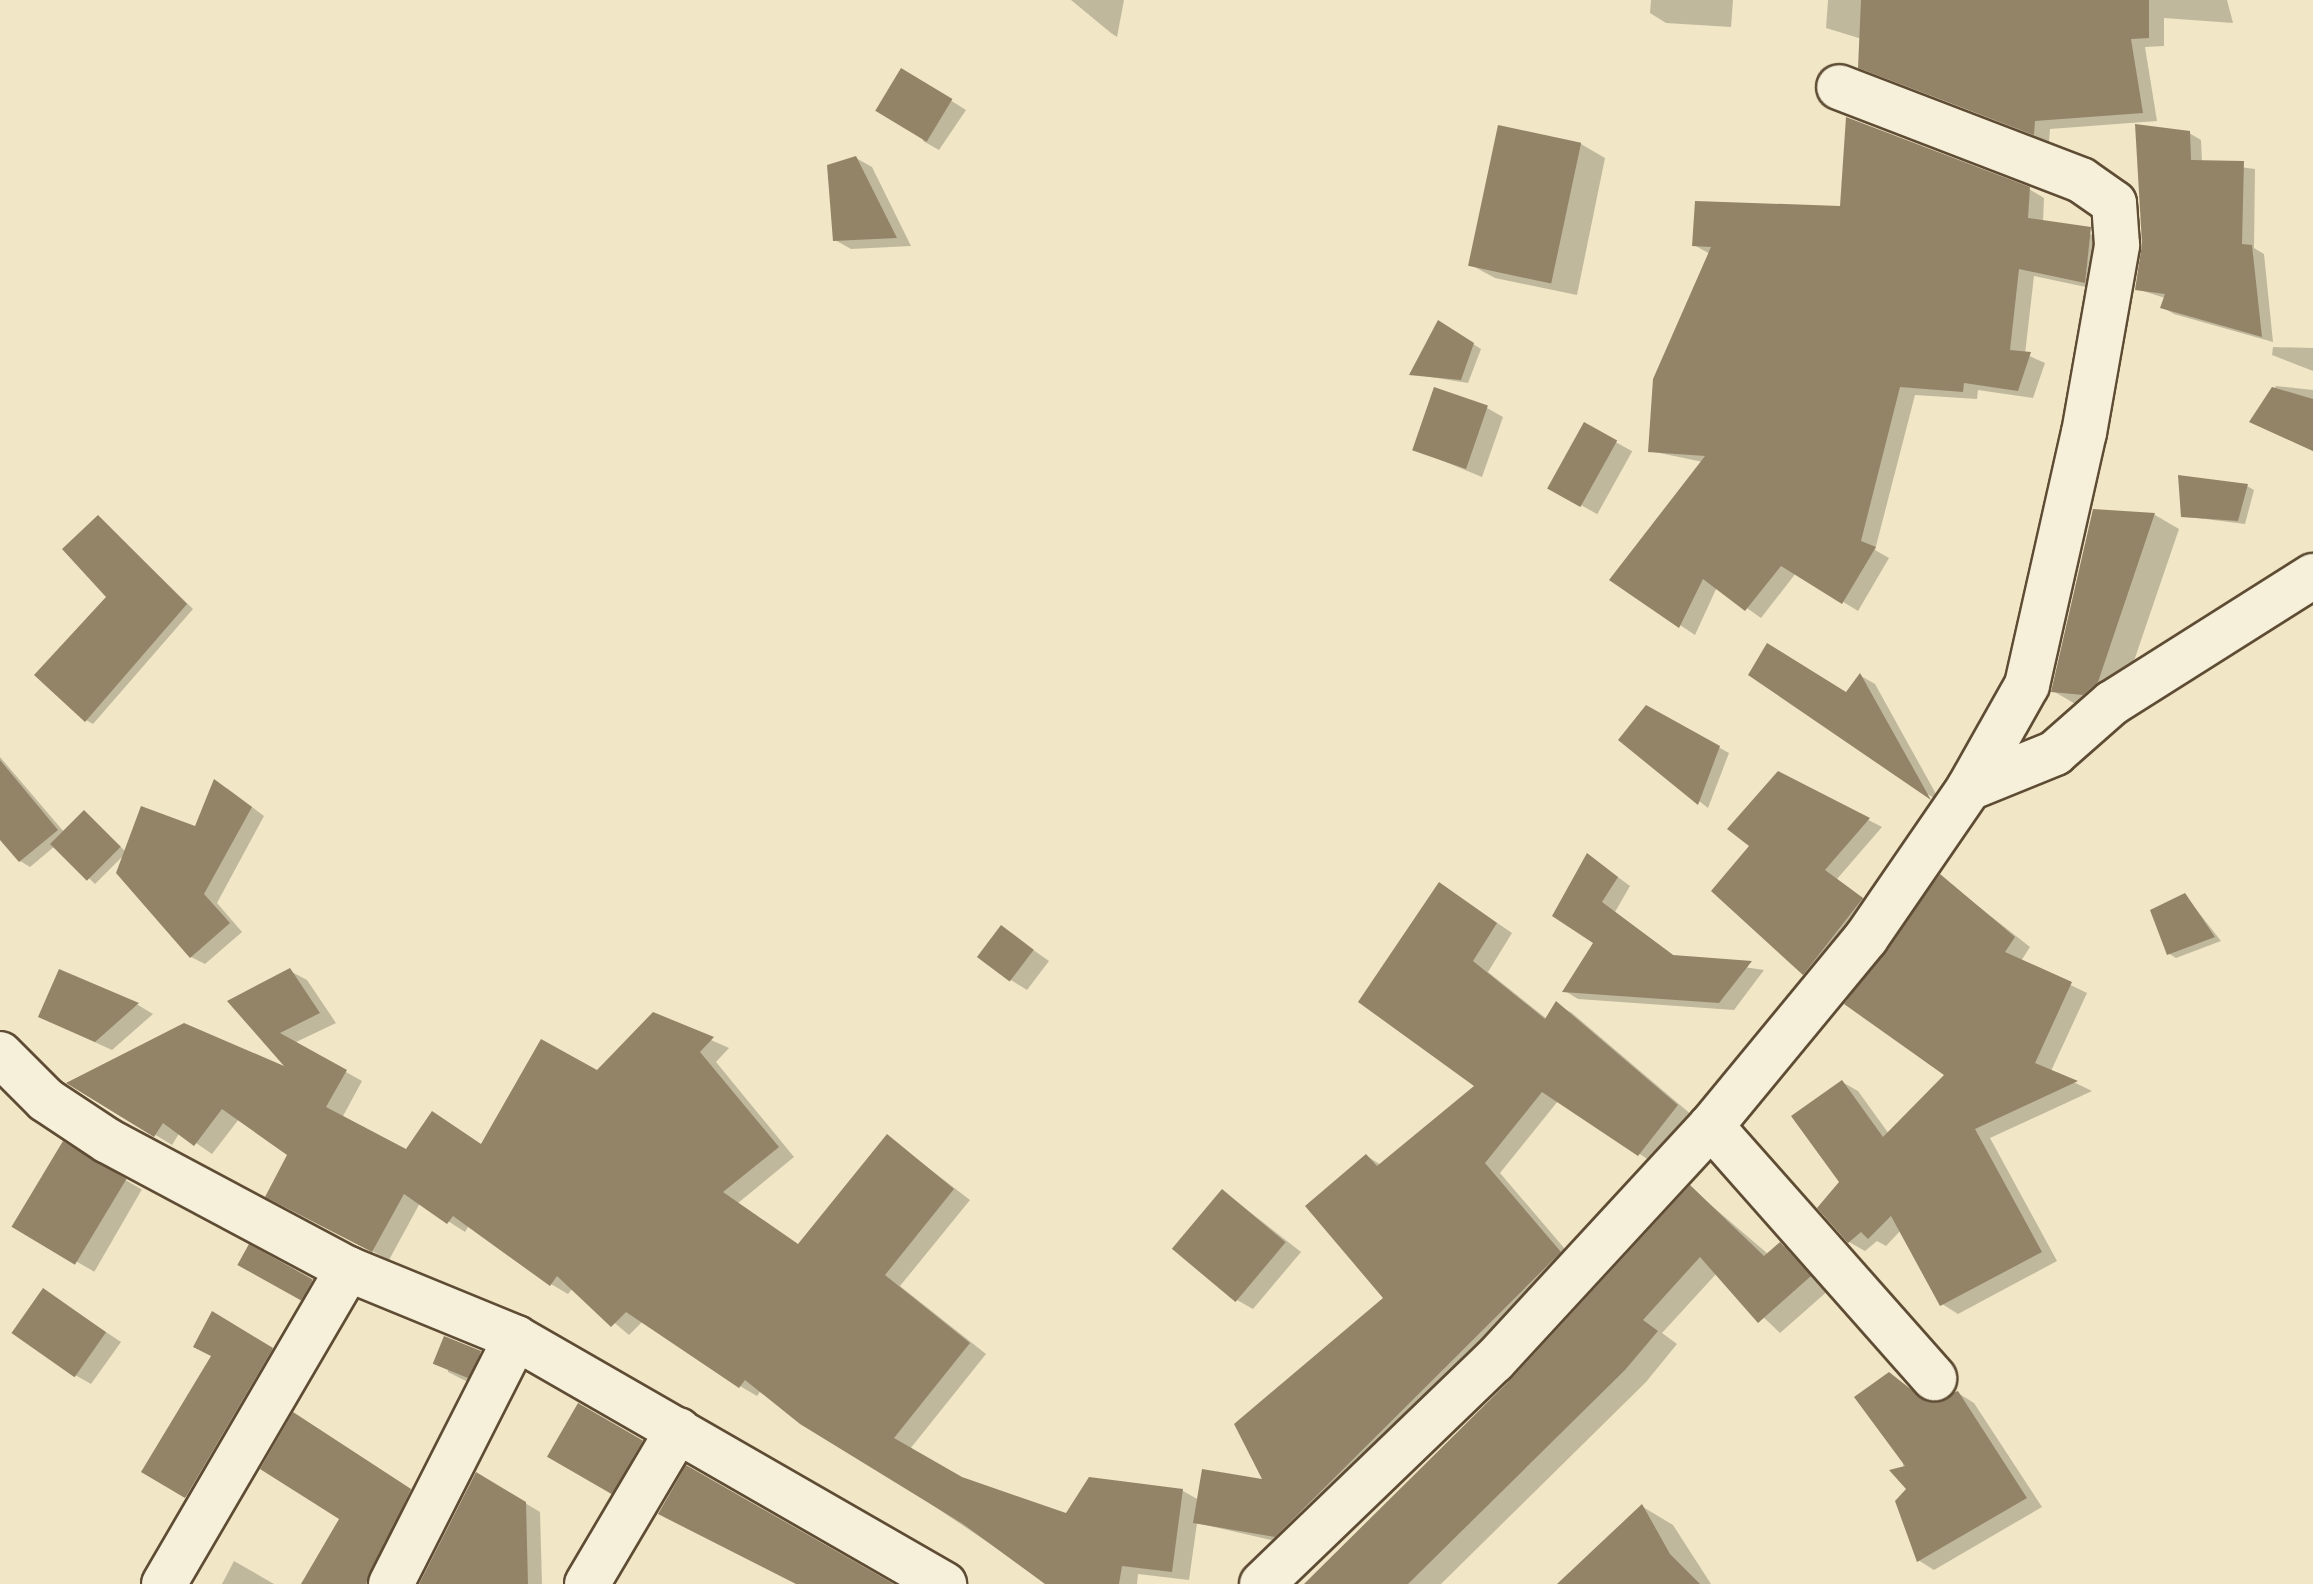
<!DOCTYPE html>
<style>
body{margin:0}
#map{position:relative;width:2313px;height:1584px;overflow:hidden;background:#f1e6c5;font-family:"IM FELL Double Pica",serif}
div>[style]{position:absolute}
[style*='--x']{left:calc(var(--x)*1px);top:calc(var(--y)*1px);width:calc(var(--w)*1px);rotate:calc(var(--a)*1deg)}
.shadow>*{inset:0;background:#0003;transform-origin:0 0}
.building>*{inset:0;background:#938468;transform-origin:0 0}
.roads{filter:drop-shadow(2px 0 #5e4c34) drop-shadow(-2px 0 #5e4c34) drop-shadow(0 2px #5e4c34) drop-shadow(0 -2px #5e4c34)}
.minor>*{height:44px;margin:-22px;padding:0 22px;transform-origin:22px;border-radius:22px;background:#f6efd9}
span{translate:-50% -50%;white-space:nowrap;text-align:center;line-height:1.15;-webkit-text-stroke:6px #f6efd9;paint-order:stroke}
</style>
<div id="map">
<div class="shadow">
<i style="clip-path:polygon(1071px 0,1124px 0,1117px 37px,1111px 33px)"></i>
<i style="clip-path:polygon(1651px 0,1733px 0,1731px 27px,1666px 23px,1650px 13px)"></i>
<i style="clip-path:polygon(1828px 0,2227px 0,2233px 23px,2164px 18px,2164px 46px,2145px 47px,2157px 121px,2050px 129px,2049px 142px,1861px 67px,1862px 39px,1826px 28px)"></i>
<i style="clip-path:polygon(918px 80px,966px 110px,939px 150px,923px 141px)"></i>
<i style="clip-path:polygon(1499px 128px,1581px 144px,1605px 158px,1577px 295px,1495px 278px,1471px 265px)"></i>
<i style="clip-path:polygon(2189px 133px,2201px 140px,2202px 162px,2255px 169px,2254px 248px,2264px 254px,2273px 342px,2174px 314px,2162px 307px,2165px 298px,2137px 289px)"></i>
<i style="clip-path:polygon(856px 158px,872px 167px,911px 246px,851px 249px,835px 240px)"></i>
<i style="clip-path:polygon(2029px 189px,2044px 198px,2043px 222px,2105px 238px,2100px 290px,2034px 276px,2025px 354px,2045px 363px,2033px 398px,1978px 390px,1977px 399px,1915px 395px,1875px 550px,1889px 558px,1858px 611px,1796px 573px,1761px 618px,1717px 587px,1695px 635px,1612px 580px,1703px 462px,1650px 451px,1710px 254px,1694px 245px,1842px 208px)"></i>
<i style="clip-path:polygon(1439px 322px,1481px 349px,1468px 383px,1412px 374px)"></i>
<i style="clip-path:polygon(2273px 347px,2313px 348px,2313px 371px,2272px 355px)"></i>
<i style="clip-path:polygon(2276px 386px,2313px 390px,2313px 451px,2252px 422px)"></i>
<i style="clip-path:polygon(1487px 408px,1503px 417px,1482px 477px,1414px 449px)"></i>
<i style="left:1585px;top:425px;width:54px;height:72px;rotate:29deg"></i>
<i style="clip-path:polygon(2247px 486px,2254px 490px,2245px 524px,2182px 516px)"></i>
<i style="clip-path:polygon(2094px 511px,2155px 515px,2179px 529px,2122px 696px,2077px 705px,2053px 691px)"></i>
<i style="clip-path:polygon(99px 517px,193px 609px,93px 724px,86px 720px,109px 597px)"></i>
<i style="clip-path:polygon(1751px 674px,1847px 694px,1861px 676px,1875px 684px,1941px 803px)"></i>
<i style="clip-path:polygon(1647px 707px,1729px 753px,1708px 808px,1621px 740px)"></i>
<i style="clip-path:polygon(0 757px,64px 832px,84px 812px,126px 852px,197px 828px,215px 782px,228px 789px,264px 816px,217px 903px,242px 932px,205px 964px,191px 957px,125px 854px,95px 884px,55px 846px,30px 867px,20px 861px,0 837px)"></i>
<i style="clip-path:polygon(1779px 774px,1882px 827px,1837px 879px,1875px 907px,1817px 981px,1804px 974px,1752px 846px)"></i>
<i style="clip-path:polygon(1588px 855px,1630px 886px,1615px 912px,1676px 957px,1764px 970px,1734px 1010px,1578px 999px,1565px 991px,1596px 943px)"></i>
<i style="clip-path:polygon(1941px 877px,2030px 947px,2021px 961px,2087px 993px,2051px 1071px,2092px 1091px,1990px 1138px,2057px 1261px,1958px 1314px,1942px 1304px,1901px 1230px,1886px 1246px,1877px 1241px,1865px 1251px,1849px 1242px,1842px 1182px,1842px 1082px,1858px 1091px,1889px 1134px,1947px 1075px)"></i>
<i style="clip-path:polygon(1455px 894px,1512px 933px,1488px 972px,1547px 1019px,1556px 1004px,1572px 1013px,1693px 1116px,1655px 1164px,1558px 1101px,1500px 1173px,1576px 1262px,1292px 1545px,1197px 1523px,1189px 1580px,1138px 1574px,1137px 1584px,1050px 1584px,761px 1390px,757px 1396px,740px 1386px,643px 1321px,629px 1335px,573px 1288px,568px 1294px,551px 1284px,469px 1225px,465px 1232px,420px 1203px,389px 1260px,285px 1205px,290px 1154px,239px 1119px,212px 1154px,180px 1132px,172px 1145px,70px 1083px,292px 1071px,230px 1001px,290px 971px,307px 980px,336px 1023px,294px 1043px,362px 1081px,342px 1118px,406px 1152px,482px 1146px,597px 1073px,653px 1014px,729px 1048px,716px 1062px,794px 1157px,738px 1203px,800px 1246px,888px 1137px,970px 1200px,900px 1286px,986px 1354px,910px 1449px,961px 1479px,1067px 1515px,1183px 1491px,1199px 1500px,1265px 1481px,1386px 1298px,1367px 1156px,1381px 1165px,1477px 1086px)"></i>
<i style="clip-path:polygon(2185px 895px,2221px 941px,2176px 958px,2168px 953px)"></i>
<i style="clip-path:polygon(1002px 928px,1049px 961px,1027px 990px,1011px 980px)"></i>
<i style="clip-path:polygon(60px 972px,138px 1005px,153px 1014px,112px 1050px,57px 1025px,41px 1016px)"></i>
<i style="left:63px;top:1144px;width:91px;height:95px;rotate:30deg"></i>
<i style="clip-path:polygon(1691px 1188px,1768px 1254px,1780px 1244px,1801px 1256px,1830px 1289px,1780px 1333px,1717px 1273px,1662px 1333px,1677px 1344px,1646px 1382px,1441px 1584px,1307px 1584px,1514px 1379px)"></i>
<i style="clip-path:polygon(1223px 1191px,1301px 1252px,1253px 1309px,1237px 1300px)"></i>
<i style="clip-path:polygon(249px 1247px,336px 1294px,327px 1310px,264px 1278px)"></i>
<i style="clip-path:polygon(43px 1290px,121px 1342px,91px 1384px,75px 1375px)"></i>
<i style="clip-path:polygon(213px 1314px,292px 1362px,207px 1508px,144px 1471px,213px 1356px)"></i>
<i style="clip-path:polygon(445px 1338px,496px 1362px,482px 1389px,448px 1372px)"></i>
<i style="clip-path:polygon(1889px 1374px,1930px 1403px,1958px 1393px,1974px 1403px,2042px 1507px,1934px 1570px,1918px 1560px)"></i>
<i style="clip-path:polygon(579px 1405px,658px 1451px,630px 1498px,568px 1467px)"></i>
<i style="clip-path:polygon(308px 1423px,424px 1499px,382px 1584px,303px 1584px,342px 1519px)"></i>
<i style="clip-path:polygon(477px 1474px,540px 1512px,542px 1584px,421px 1584px)"></i>
<i style="clip-path:polygon(1643px 1507px,1673px 1525px,1711px 1584px,1560px 1584px)"></i>
<i style="clip-path:polygon(234px 1561px,248px 1569px,274px 1584px,222px 1584px)"></i>
</div>
<div class="building">
<i style="clip-path:polygon(1861px 0,2149px 0,2149px 38px,2131px 39px,2143px 113px,2035px 121px,2034px 135px,1858px 68px)"></i>
<i style="left:901px;top:68px;width:60px;height:50px;rotate:31deg"></i>
<i style="clip-path:polygon(1846px 117px,2030px 187px,2028px 218px,2091px 227px,2085px 283px,2019px 269px,2010px 350px,2031px 352px,2018px 391px,1964px 383px,1963px 392px,1900px 387px,1861px 541px,1876px 547px,1842px 604px,1781px 566px,1745px 611px,1703px 579px,1679px 628px,1609px 580px,1705px 456px,1648px 452px,1653px 379px,1711px 247px,1692px 246px,1695px 201px,1840px 206px)"></i>
<i style="clip-path:polygon(2135px 124px,2190px 131px,2191px 160px,2244px 161px,2242px 244px,2252px 245px,2262px 337px,2160px 308px,2165px 294px,2135px 290px,2142px 244px)"></i>
<i style="left:1498px;top:125px;width:85px;height:144px;rotate:12deg"></i>
<i style="clip-path:polygon(856px 156px,897px 238px,833px 241px,827px 165px)"></i>
<i style="clip-path:polygon(1438px 320px,1474px 343px,1461px 380px,1409px 375px)"></i>
<i style="left:1434px;top:387px;width:57px;height:67px;rotate:19deg"></i>
<i style="clip-path:polygon(2272px 387px,2313px 399px,2313px 451px,2249px 422px)"></i>
<i style="left:1584px;top:422px;width:38px;height:76px;rotate:29deg"></i>
<i style="clip-path:polygon(2178px 475px,2248px 484px,2238px 521px,2181px 517px)"></i>
<i style="clip-path:polygon(2093px 509px,2155px 513px,2098px 682px,2083px 695px,2051px 692px)"></i>
<i style="clip-path:polygon(98px 515px,187px 604px,85px 722px,34px 675px,106px 597px,62px 549px)"></i>
<i style="clip-path:polygon(1767px 643px,1846px 692px,1860px 673px,1931px 800px,1748px 675px)"></i>
<i style="clip-path:polygon(1646px 705px,1720px 746px,1698px 805px,1618px 740px)"></i>
<i style="clip-path:polygon(0 760px,58px 830px,19px 862px,0 840px)"></i>
<i style="clip-path:polygon(1778px 771px,1870px 818px,1825px 870px,1863px 898px,1803px 975px,1711px 891px,1749px 846px,1727px 829px)"></i>
<i style="clip-path:polygon(214px 779px,252px 807px,204px 894px,230px 923px,190px 958px,116px 873px,141px 806px,195px 826px)"></i>
<i style="left:84px;top:810px;width:52px;height:48px;rotate:45deg"></i>
<i style="clip-path:polygon(1587px 853px,1618px 877px,1602px 902px,1673px 955px,1752px 961px,1719px 1003px,1562px 992px,1593px 943px,1552px 916px)"></i>
<i style="clip-path:polygon(1940px 874px,2015px 937px,2005px 952px,2072px 982px,2035px 1063px,2078px 1081px,1975px 1129px,2042px 1252px,1940px 1306px,1891px 1216px,1868px 1239px,1861px 1232px,1848px 1243px,1817px 1208px,1839px 1182px,1791px 1116px,1842px 1080px,1883px 1137px,1944px 1075px,1844px 1004px)"></i>
<i style="clip-path:polygon(1439px 882px,1497px 923px,1473px 961px,1545px 1019px,1556px 1001px,1678px 1105px,1638px 1156px,1542px 1092px,1485px 1163px,1561px 1252px,1275px 1537px,1193px 1523px,1202px 1469px,1262px 1479px,1234px 1424px,1383px 1298px,1305px 1206px,1366px 1154px,1377px 1166px,1474px 1086px,1358px 1002px)"></i>
<i style="clip-path:polygon(2185px 893px,2215px 937px,2167px 955px,2150px 910px)"></i>
<i style="left:1001px;top:925px;width:41px;height:40px;rotate:37deg"></i>
<i style="clip-path:polygon(290px 968px,320px 1013px,280px 1033px,347px 1070px,326px 1107px,406px 1149px,432px 1111px,481px 1144px,541px 1039px,597px 1070px,653px 1012px,714px 1037px,700px 1052px,779px 1147px,723px 1192px,798px 1244px,887px 1134px,954px 1189px,885px 1275px,970px 1343px,894px 1438px,962px 1477px,1066px 1513px,1089px 1477px,1183px 1489px,1172px 1572px,1122px 1566px,1119px 1584px,1045px 1584px,963px 1524px,800px 1424px,745px 1380px,739px 1388px,626px 1312px,611px 1327px,557px 1276px,550px 1286px,453px 1216px,447px 1224px,404px 1194px,372px 1252px,265px 1197px,287px 1155px,222px 1109px,194px 1146px,163px 1123px,154px 1137px,66px 1083px,184px 1023px,284px 1066px,227px 1001px)"></i>
<i style="clip-path:polygon(59px 969px,139px 1003px,95px 1042px,38px 1017px)"></i>
<i style="left:63px;top:1141px;width:74px;height:100px;rotate:31deg"></i>
<i style="clip-path:polygon(1690px 1185px,1764px 1256px,1780px 1242px,1811px 1276px,1758px 1323px,1700px 1257px,1643px 1320px,1658px 1331px,1625px 1370px,1408px 1584px,1304px 1584px,1512px 1378px)"></i>
<i style="left:1222px;top:1189px;width:83px;height:78px;rotate:40deg"></i>
<i style="left:249px;top:1244px;width:73px;height:24px;rotate:29deg"></i>
<i style="left:43px;top:1288px;width:77px;height:55px;rotate:35deg"></i>
<i style="clip-path:polygon(212px 1311px,273px 1348px,185px 1498px,141px 1472px,211px 1356px,193px 1347px)"></i>
<i style="left:444px;top:1336px;width:40px;height:30px;rotate:22deg"></i>
<i style="clip-path:polygon(1889px 1372px,1927px 1402px,1958px 1391px,2027px 1498px,1917px 1562px,1895px 1501px,1906px 1489px,1889px 1470px,1905px 1466px,1854px 1397px)"></i>
<i style="left:578px;top:1403px;width:75px;height:62px;rotate:30deg"></i>
<i style="clip-path:polygon(293px 1412px,411px 1489px,366px 1584px,301px 1584px,339px 1519px,260px 1469px)"></i>
<i style="clip-path:polygon(686px 1465px,894px 1584px,796px 1584px,658px 1514px)"></i>
<i style="clip-path:polygon(476px 1472px,526px 1502px,528px 1584px,419px 1584px)"></i>
<i style="clip-path:polygon(1642px 1504px,1670px 1554px,1700px 1584px,1557px 1584px)"></i>
</div>
<div class="roads">
<div class="minor">
<i style="--x:1969;--y:788;--w:93;--a:-22.1"></i>
<i style="--x:2055;--y:753;--w:76;--a:-41.3"></i>
<i style="--x:2112;--y:703;--w:238;--a:-32.3"></i>
<i style="--x:0;--y:1054;--w:65;--a:45"></i>
<i style="--x:46;--y:1100;--w:74;--a:33.5"></i>
<i style="--x:108;--y:1141;--w:272;--a:28.1"></i>
<i style="--x:348;--y:1269;--w:182;--a:22.3"></i>
<i style="--x:516;--y:1338;--w:494;--a:29.9"></i>
<i style="--x:1711;--y:1126;--w:337;--a:48.5"></i>
<i style="--x:164;--y:1584;--w:365;--a:-59.7"></i>
<i style="--x:391;--y:1584;--w:276;--a:-63.1"></i>
<i style="--x:587;--y:1584;--w:179;--a:-59.4"></i>
<i style="--x:1262;--y:1584;--w:322;--a:-43.9"></i>
<i style="--x:1494;--y:1361;--w:320;--a:-47.3"></i>
<i style="--x:1711;--y:1126;--w:244;--a:-50.5"></i>
<i style="--x:1866;--y:938;--w:182;--a:-55.5"></i>
<i style="--x:1969;--y:788;--w:118;--a:-60.6"></i>
<i style="--x:2027;--y:685;--w:258;--a:-77.3"></i>
<i style="--x:2084;--y:433;--w:191;--a:-80"></i>
<i style="--x:2117;--y:245;--w:42;--a:-94.1"></i>
<i style="--x:2114;--y:203;--w:40;--a:-145.1"></i>
<i style="--x:2081;--y:180;--w:259;--a:-159"></i>
</div>
</div>
</div>
